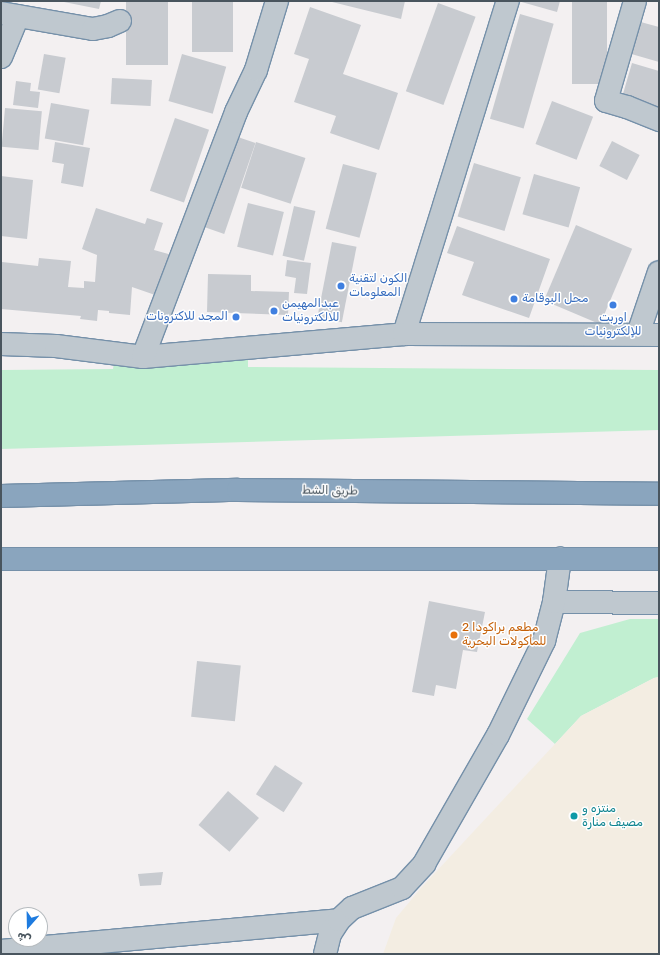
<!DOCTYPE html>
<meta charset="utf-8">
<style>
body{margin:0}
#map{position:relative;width:660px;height:955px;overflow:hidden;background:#f3f0f1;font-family:Rubik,Vazirmatn,sans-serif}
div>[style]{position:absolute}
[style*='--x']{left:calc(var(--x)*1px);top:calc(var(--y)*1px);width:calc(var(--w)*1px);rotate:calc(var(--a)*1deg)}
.green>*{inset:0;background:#c1efd1}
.sand>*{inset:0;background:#f3ede2}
.building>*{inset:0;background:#c8cbd0;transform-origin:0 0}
.roads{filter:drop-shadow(1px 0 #7590a9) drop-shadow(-1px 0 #7590a9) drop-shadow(0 1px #7590a9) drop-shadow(0 -1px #7590a9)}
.minor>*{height:22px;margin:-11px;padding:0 11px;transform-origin:11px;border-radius:11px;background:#bfc8cf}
.highway>*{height:22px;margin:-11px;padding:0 11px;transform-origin:11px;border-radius:11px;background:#8aa5be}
.dots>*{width:11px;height:11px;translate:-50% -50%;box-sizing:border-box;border:2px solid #fff;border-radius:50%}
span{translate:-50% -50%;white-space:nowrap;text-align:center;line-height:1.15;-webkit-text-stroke:3px #fff;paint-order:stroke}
.shop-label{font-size:12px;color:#366cbe}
.left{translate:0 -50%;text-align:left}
.right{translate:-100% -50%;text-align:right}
.street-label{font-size:12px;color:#49555e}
.food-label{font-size:12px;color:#c56008}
.culture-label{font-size:12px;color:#0d838f}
.frame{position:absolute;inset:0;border:2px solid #49555e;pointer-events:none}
.north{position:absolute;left:8px;top:907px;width:40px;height:40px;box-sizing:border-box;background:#fff;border:1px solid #b6bbbf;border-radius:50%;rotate:200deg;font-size:11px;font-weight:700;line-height:16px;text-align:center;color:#49555e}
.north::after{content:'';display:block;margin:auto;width:14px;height:18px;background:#1e7bdf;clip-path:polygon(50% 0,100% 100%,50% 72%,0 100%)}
</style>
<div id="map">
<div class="green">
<i style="clip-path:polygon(248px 360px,248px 367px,659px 370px,659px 430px,1px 449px,1px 370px,113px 369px,114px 363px)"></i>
<i style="clip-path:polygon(630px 619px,659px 619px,659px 677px,654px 678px,581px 716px,555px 744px,527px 719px,580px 633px)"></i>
</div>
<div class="sand">
<i style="clip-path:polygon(659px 677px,659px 954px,383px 954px,396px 918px,421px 888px,581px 716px,654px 678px)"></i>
</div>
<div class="building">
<i style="clip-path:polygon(59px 1px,101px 1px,99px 9px)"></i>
<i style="left:126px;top:1px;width:42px;height:64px"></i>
<i style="left:192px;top:1px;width:41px;height:51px"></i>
<i style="clip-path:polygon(328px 1px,405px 1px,401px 19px)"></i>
<i style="clip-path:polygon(518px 1px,560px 1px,557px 12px)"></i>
<i style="left:572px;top:1px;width:35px;height:83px"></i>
<i style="left:438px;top:3px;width:40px;height:94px;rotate:20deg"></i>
<i style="clip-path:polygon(310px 7px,361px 25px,343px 74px,398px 93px,379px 150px,330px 133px,336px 116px,294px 102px,309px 59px,294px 54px)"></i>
<i style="left:520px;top:14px;width:35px;height:109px;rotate:16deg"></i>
<i style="clip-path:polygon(637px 21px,659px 27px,659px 62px,628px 53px)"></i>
<i style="left:44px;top:54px;width:22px;height:36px;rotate:10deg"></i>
<i style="left:182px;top:54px;width:46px;height:49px;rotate:16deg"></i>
<i style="clip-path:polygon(632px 63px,659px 71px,659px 116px,620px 104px)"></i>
<i style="left:112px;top:78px;width:40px;height:26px;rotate:3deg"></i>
<i style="clip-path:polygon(16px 81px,31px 83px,30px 91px,40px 92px,38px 108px,13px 105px)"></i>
<i style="left:552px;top:101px;width:44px;height:46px;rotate:21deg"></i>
<i style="left:51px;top:103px;width:39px;height:36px;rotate:10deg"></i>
<i style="left:5px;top:108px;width:37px;height:39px;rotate:5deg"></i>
<i style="left:175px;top:118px;width:36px;height:77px;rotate:19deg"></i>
<i style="left:229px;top:134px;width:28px;height:96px;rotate:19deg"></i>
<i style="left:612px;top:141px;width:31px;height:28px;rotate:27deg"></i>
<i style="clip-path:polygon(55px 142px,90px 148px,83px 187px,61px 183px,64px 164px,52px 162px)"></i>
<i style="left:256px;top:142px;width:52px;height:48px;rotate:18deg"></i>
<i style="left:474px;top:163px;width:49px;height:56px;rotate:17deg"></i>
<i style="left:343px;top:164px;width:35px;height:67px;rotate:15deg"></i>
<i style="left:534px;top:174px;width:48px;height:42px;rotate:16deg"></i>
<i style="clip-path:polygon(1px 176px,33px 180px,27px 239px,1px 236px)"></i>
<i style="left:248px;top:203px;width:37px;height:45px;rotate:14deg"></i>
<i style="left:294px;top:206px;width:22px;height:51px;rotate:13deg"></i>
<i style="clip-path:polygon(96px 208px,145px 224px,147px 218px,163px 223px,154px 250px,172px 255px,158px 296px,132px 287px,130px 315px,109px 313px,109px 311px,98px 310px,97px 321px,80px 319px,81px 316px,1px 309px,2px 262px,38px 266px,39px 258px,71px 261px,68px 287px,84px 288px,84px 281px,95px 282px,97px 255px,82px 249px)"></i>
<i style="left:576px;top:225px;width:61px;height:82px;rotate:23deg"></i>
<i style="clip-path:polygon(457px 226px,550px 259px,529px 318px,462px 295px,474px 262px,447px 253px)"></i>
<i style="left:332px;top:242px;width:25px;height:77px;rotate:11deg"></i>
<i style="clip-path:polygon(287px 260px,311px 263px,307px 294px,294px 293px,296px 278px,285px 276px)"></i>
<i style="clip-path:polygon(208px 274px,251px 275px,251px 291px,289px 292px,288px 315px,207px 312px)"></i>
<i style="clip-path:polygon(429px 601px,485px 612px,477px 652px,463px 650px,456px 689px,436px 685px,434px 696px,412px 692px)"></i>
<i style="left:197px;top:661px;width:44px;height:56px;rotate:6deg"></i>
<i style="left:275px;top:765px;width:33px;height:35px;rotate:33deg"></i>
<i style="left:228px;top:791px;width:41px;height:45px;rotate:41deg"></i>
<i style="clip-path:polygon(163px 872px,161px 885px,140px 886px,138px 874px)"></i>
</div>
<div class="roads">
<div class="minor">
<i style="--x:635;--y:1;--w:104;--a:106.2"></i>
<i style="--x:606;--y:101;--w:22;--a:16"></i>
<i style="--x:627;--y:107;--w:35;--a:22"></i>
<i style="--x:1;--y:13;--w:93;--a:9.9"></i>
<i style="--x:93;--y:29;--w:15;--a:-11"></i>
<i style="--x:108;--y:26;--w:13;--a:-23"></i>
<i style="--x:1;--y:57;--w:44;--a:-67.5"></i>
<i style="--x:404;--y:334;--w:349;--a:-72.7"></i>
<i style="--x:638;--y:334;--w:65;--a:-71.3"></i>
<i style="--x:1;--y:344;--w:55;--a:2.1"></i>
<i style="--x:56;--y:346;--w:88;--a:7.2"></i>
<i style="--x:143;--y:357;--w:262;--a:-5"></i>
<i style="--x:404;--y:334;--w:255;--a:0.2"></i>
<i style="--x:143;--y:357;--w:262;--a:-69.2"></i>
<i style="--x:236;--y:112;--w:47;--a:-64.5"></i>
<i style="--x:256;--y:70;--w:72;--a:-73.1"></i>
<i style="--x:554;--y:602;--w:105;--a:0.5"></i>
<i style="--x:1;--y:951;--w:339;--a:-5.2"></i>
<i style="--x:325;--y:954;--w:21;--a:-76"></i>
<i style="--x:330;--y:934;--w:17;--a:-57"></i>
<i style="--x:339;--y:920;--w:18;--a:-43"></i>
<i style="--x:352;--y:908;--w:54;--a:-21.8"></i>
<i style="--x:402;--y:888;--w:33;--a:-47"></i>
<i style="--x:424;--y:864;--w:149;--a:-60.2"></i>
<i style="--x:498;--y:735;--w:105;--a:-63.9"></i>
<i style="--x:544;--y:641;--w:40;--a:-75.6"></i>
<i style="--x:554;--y:602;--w:44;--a:-82.2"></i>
</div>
<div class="highway">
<i style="--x:1;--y:496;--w:237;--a:-1.5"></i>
<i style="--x:238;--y:490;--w:421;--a:0.5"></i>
<i style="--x:1;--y:559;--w:658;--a:0"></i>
</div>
</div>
<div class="dots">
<i style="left:341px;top:286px;background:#3f7fe0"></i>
<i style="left:514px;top:299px;background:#3f7fe0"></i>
<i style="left:613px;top:305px;background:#3f7fe0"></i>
<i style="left:274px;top:311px;background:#3f7fe0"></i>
<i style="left:236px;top:317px;background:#3f7fe0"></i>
<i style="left:454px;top:635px;background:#e8710a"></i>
<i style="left:574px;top:816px;background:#0f9aa8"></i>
</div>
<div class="shop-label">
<span class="left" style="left:349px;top:286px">الكون لتقنية<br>المعلومات</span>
<span class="left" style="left:522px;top:299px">محل البوقامة</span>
<span class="left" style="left:282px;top:311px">عبدالمهيمن<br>للالكترونيات</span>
<span class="right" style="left:228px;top:317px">المجد للاكترونات</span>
<span style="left:613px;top:325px">اوربت<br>للإلكترونيات</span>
</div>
<div class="street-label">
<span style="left:330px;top:491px;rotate:1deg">طريق الشط</span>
</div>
<div class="food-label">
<span class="left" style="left:462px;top:635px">مطعم براكودا 2<br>للمأكولات البحرية</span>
</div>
<div class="culture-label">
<span class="left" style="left:582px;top:816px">منتزه و<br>مصيف منارة</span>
</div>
<div class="frame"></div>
<div class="north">ش</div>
</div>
